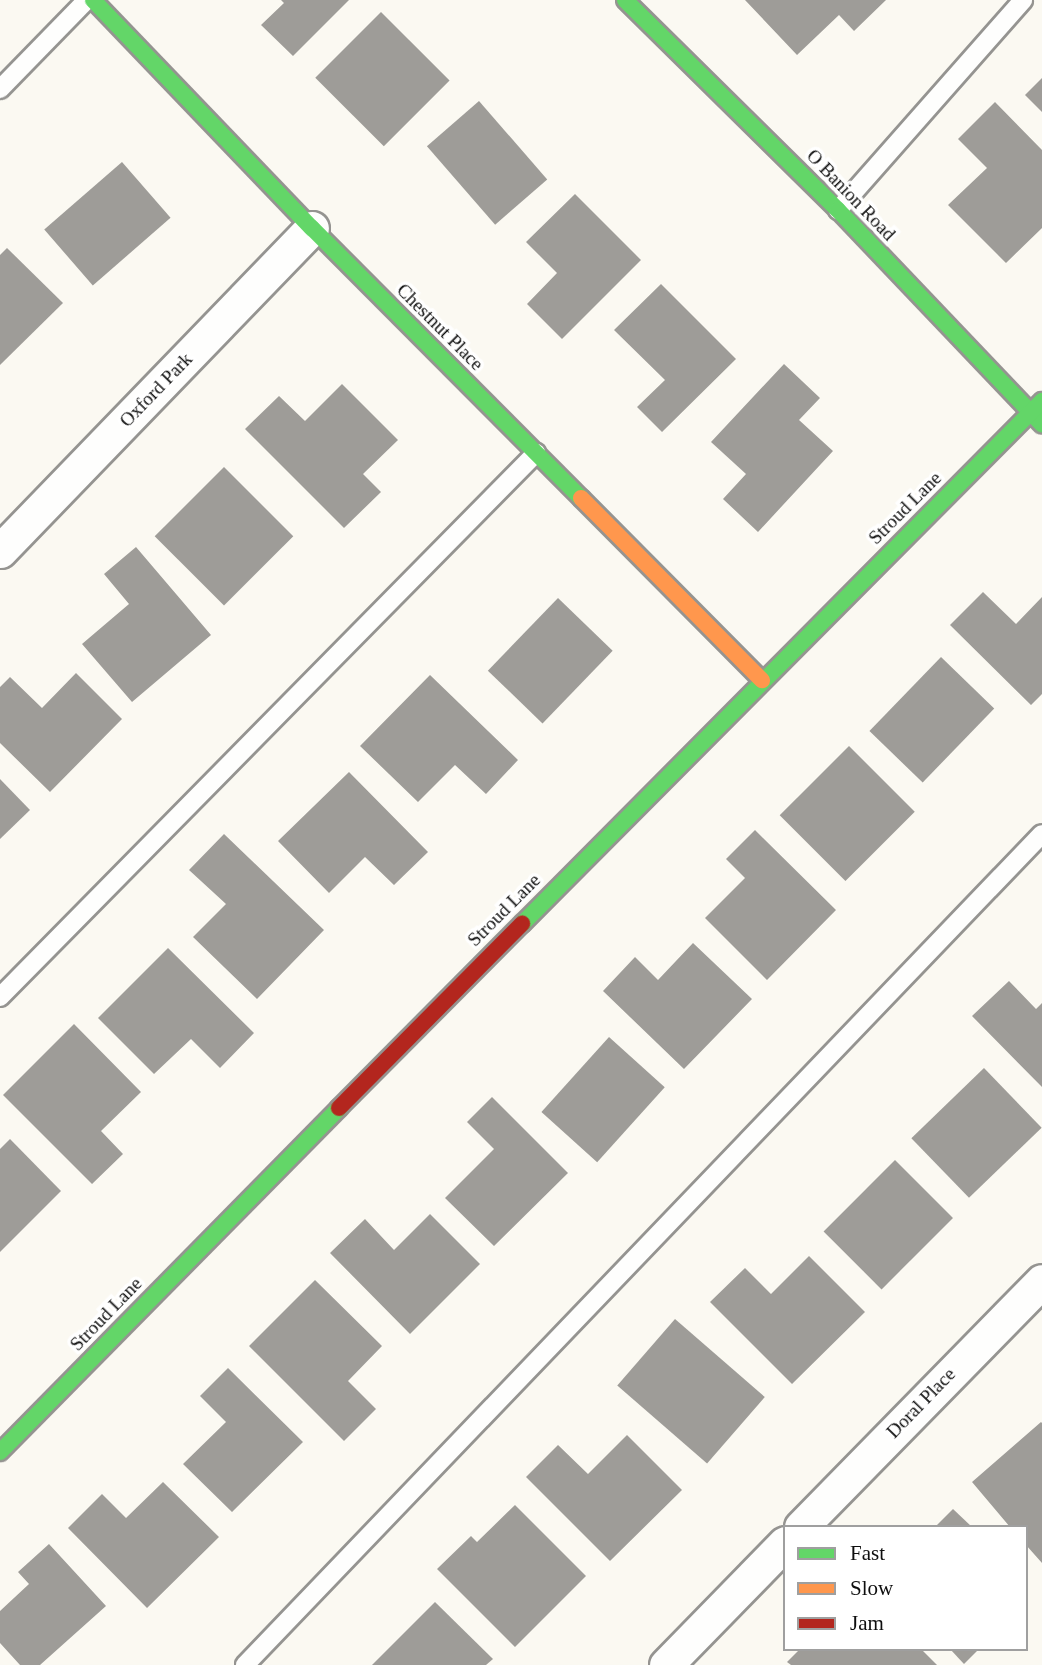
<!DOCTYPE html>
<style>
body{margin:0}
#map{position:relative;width:1042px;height:1665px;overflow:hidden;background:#fbf9f2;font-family:"Times New Roman",serif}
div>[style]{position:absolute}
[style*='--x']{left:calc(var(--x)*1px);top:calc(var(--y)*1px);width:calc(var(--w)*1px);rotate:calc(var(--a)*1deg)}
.building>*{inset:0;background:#9e9c98;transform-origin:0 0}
.roads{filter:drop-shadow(2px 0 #959491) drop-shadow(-2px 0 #959491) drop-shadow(0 2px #959491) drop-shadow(0 -2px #959491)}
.lane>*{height:18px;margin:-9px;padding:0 9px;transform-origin:9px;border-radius:9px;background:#fefefd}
.street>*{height:33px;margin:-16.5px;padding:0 16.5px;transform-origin:16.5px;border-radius:16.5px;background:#fefefd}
.fast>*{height:16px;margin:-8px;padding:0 8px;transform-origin:8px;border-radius:8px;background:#63d668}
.slow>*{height:16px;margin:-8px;padding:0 8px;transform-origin:8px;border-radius:8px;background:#ff974d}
.jam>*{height:16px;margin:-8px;padding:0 8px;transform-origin:8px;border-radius:8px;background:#b3261e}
span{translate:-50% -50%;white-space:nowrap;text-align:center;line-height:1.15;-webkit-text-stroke:7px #fff;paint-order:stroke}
.street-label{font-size:19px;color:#0e0e0e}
.legend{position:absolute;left:783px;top:1525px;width:245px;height:126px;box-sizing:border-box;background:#fff;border:2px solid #9f9f9f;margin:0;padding:9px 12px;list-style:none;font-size:21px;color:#0e0e0e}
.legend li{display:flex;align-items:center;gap:14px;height:35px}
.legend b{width:35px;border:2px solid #9f9f9f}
</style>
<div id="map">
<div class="building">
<i style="clip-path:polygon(281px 0,349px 0,293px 56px,261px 25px,284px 3px)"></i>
<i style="clip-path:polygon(745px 0,886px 0,854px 31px,839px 15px,797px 55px)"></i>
<i style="left:381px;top:12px;width:97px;height:93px;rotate:45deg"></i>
<i style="clip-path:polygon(1042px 78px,1042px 112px,1025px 95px)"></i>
<i style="left:479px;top:101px;width:104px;height:69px;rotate:49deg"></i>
<i style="clip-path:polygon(995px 102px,1042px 150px,1042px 228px,1006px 263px,948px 205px,987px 168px,958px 139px)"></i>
<i style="left:122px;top:162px;width:74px;height:103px;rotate:49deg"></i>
<i style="clip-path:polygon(575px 194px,641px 260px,562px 339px,527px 304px,557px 273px,526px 242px)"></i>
<i style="clip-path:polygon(7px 248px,63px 303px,0 365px,0 255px)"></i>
<i style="clip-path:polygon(661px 284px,736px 359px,662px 432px,637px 407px,665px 380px,614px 330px)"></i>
<i style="clip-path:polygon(784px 364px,820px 398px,799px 420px,833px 451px,758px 532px,723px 499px,746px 474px,711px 442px)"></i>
<i style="clip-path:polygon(342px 384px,398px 440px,363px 474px,381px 492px,344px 528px,245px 429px,279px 396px,305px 421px)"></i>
<i style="left:224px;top:467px;width:98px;height:98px;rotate:45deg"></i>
<i style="clip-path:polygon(136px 547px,211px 635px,132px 702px,82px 644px,129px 604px,104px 574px)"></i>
<i style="clip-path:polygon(983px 592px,1016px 624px,1042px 597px,1042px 694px,1031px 705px,950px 625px)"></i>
<i style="left:558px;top:598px;width:76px;height:101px;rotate:44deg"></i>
<i style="left:941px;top:657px;width:74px;height:103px;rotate:44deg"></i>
<i style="clip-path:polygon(76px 673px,122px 719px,50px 792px,0 743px,0 687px,10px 677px,42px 708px)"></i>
<i style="clip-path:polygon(430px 675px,518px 760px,486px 794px,455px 765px,418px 802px,360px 746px)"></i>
<i style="left:849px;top:746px;width:93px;height:98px;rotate:45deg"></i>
<i style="clip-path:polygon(349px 772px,428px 852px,394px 885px,365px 857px,329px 893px,278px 841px)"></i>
<i style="clip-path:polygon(0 779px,30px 810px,0 839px)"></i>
<i style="clip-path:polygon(755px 830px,836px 910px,767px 980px,705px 918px,745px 878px,726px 859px)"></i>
<i style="clip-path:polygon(224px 834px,324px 930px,257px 999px,193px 937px,226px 904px,189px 870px)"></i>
<i style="clip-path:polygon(693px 943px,752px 999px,684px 1069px,603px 991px,635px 957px,658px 980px)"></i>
<i style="clip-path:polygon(168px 948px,254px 1033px,220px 1068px,191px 1039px,154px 1074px,98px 1018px)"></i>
<i style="clip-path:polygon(1009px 981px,1036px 1009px,1042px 1003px,1042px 1087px,972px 1016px)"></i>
<i style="clip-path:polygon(74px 1024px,141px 1092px,101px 1131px,123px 1154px,92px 1184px,3px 1095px)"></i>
<i style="left:609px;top:1037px;width:75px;height:101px;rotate:42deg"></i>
<i style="left:984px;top:1068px;width:83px;height:101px;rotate:46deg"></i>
<i style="clip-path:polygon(492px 1097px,568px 1173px,494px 1246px,445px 1198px,494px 1149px,467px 1122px)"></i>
<i style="clip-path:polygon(10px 1139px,61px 1191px,0 1252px,0 1149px)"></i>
<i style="left:895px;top:1160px;width:82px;height:101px;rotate:45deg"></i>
<i style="clip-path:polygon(430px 1214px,480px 1264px,410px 1334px,330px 1253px,365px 1219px,394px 1250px)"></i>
<i style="clip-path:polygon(809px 1256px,865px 1312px,792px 1384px,710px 1302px,745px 1268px,771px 1294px)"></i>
<i style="clip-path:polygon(315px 1280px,382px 1346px,348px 1381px,376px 1409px,344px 1441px,249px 1346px)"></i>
<i style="left:675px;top:1319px;width:119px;height:88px;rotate:41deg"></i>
<i style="clip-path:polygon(228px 1368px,303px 1442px,232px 1512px,183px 1464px,226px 1422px,200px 1396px)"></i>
<i style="clip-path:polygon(1041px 1422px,1042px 1423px,1042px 1563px,1026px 1545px,1026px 1527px,1010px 1527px,972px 1482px)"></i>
<i style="clip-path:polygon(627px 1435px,682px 1490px,610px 1561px,526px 1477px,558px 1445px,588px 1474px)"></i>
<i style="clip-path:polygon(163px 1482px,219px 1537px,147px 1608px,68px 1528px,102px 1494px,126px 1518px)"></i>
<i style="clip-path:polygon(515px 1505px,586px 1576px,515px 1647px,437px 1569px,471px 1536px,477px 1542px)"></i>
<i style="clip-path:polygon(953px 1509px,972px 1527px,935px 1527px)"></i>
<i style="clip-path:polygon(49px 1544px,106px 1606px,40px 1665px,20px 1665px,0 1643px,0 1611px,29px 1584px,18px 1572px)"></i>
<i style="clip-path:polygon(435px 1602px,493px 1659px,486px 1665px,372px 1665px)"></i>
<i style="clip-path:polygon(800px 1649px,921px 1649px,937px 1665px,791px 1665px,787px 1662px)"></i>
<i style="clip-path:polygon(950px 1649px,979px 1649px,964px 1664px)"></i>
</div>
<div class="roads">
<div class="lane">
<i style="--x:0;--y:89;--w:124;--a:-45.7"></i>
<i style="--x:838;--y:210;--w:280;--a:-48.6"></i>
<i style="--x:0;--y:997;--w:764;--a:-45.42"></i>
<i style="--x:245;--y:1665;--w:1151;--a:-46.2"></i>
</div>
<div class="street">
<i style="--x:0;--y:551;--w:449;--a:-46"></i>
<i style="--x:801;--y:1527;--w:344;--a:-45.6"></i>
<i style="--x:666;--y:1665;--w:170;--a:-45.7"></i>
</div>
<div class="fast">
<i style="--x:93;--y:0;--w:316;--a:46.2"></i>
<i style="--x:312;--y:228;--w:381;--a:45.1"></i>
<i style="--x:625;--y:0;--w:299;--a:44.6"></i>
<i style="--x:838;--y:210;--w:296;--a:46.4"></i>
<i style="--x:522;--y:924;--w:738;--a:-45.16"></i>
<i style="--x:0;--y:1452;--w:483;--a:-45.4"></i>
</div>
<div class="slow">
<i style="--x:581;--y:498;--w:257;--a:45.2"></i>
</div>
<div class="jam">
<i style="--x:339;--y:1108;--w:260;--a:-45.2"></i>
</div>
</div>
<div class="street-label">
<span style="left:851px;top:195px;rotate:46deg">O Banion Road</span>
<span style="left:440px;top:327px;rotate:45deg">Chestnut Place</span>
<span style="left:156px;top:390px;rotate:-46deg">Oxford Park</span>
<span style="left:905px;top:508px;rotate:-45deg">Stroud Lane</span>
<span style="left:504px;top:910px;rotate:-45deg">Stroud Lane</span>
<span style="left:106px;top:1314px;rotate:-46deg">Stroud Lane</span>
<span style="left:921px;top:1403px;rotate:-46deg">Doral Place</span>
</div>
<ul class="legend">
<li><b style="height:9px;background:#63d668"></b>Fast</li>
<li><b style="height:9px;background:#ff974d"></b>Slow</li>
<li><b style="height:9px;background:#b3261e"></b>Jam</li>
</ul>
</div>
